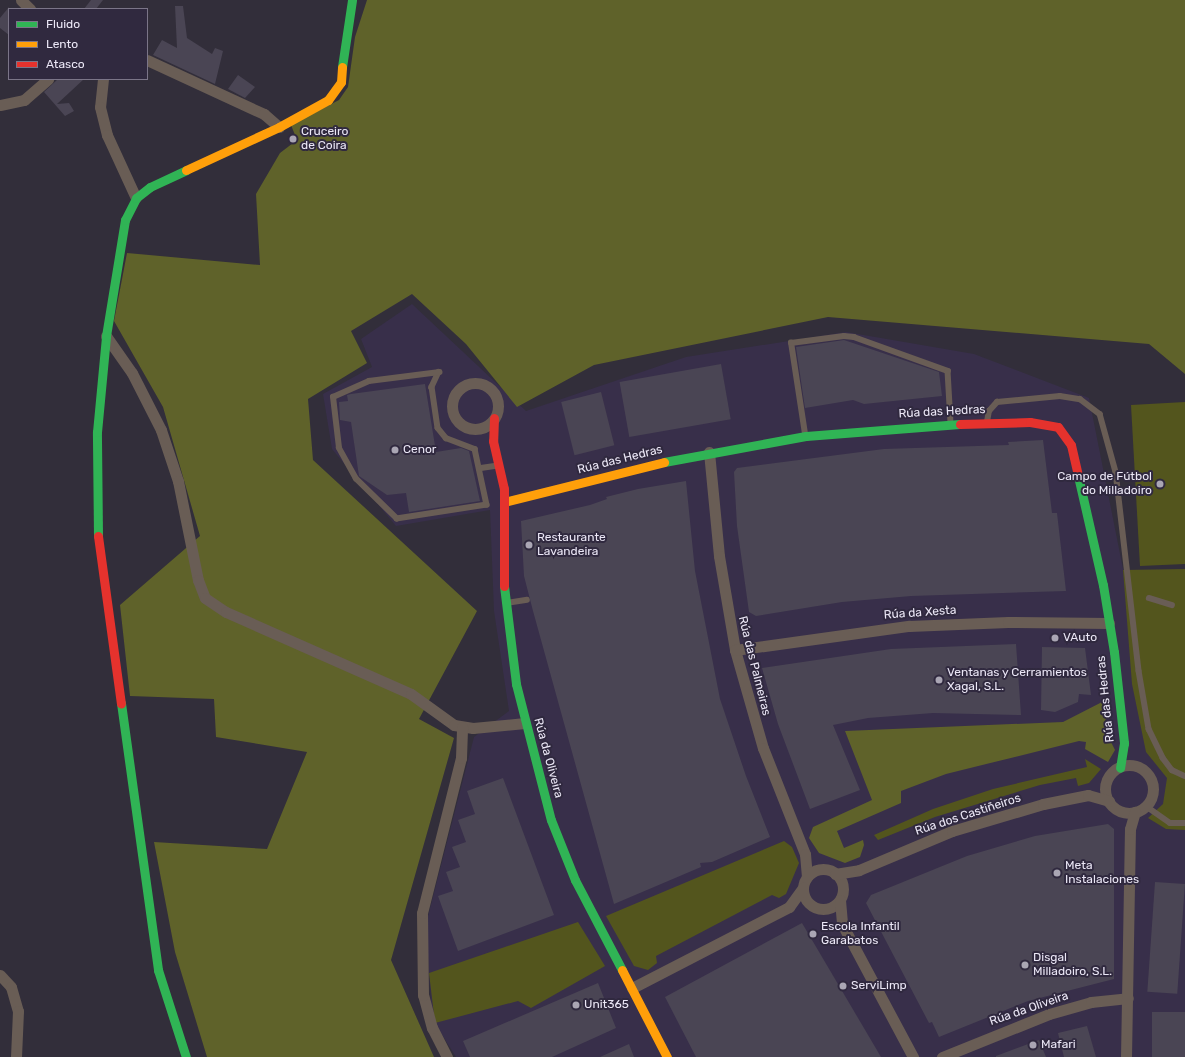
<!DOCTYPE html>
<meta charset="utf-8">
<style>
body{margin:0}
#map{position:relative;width:1185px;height:1057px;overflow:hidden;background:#322e3a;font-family:Rubik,sans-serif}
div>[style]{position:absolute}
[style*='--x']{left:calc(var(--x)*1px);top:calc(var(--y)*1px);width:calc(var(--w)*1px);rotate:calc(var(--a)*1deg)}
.built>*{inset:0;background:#382f4a}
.green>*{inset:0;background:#53551d}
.forest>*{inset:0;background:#5f622a}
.building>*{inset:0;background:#4a4554;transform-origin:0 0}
.lane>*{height:5.5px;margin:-2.75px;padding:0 2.75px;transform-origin:2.75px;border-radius:2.75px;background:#695d55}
.street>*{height:11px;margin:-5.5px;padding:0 5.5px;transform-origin:5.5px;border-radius:5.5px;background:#695d55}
.street>.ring{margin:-5.5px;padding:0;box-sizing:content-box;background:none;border:11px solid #695d55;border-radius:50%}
.fast>*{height:9px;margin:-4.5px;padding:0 4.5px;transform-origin:4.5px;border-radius:4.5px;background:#30b455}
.slow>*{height:9px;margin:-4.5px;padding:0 4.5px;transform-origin:4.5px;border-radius:4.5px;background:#ff9f0a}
.jam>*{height:9px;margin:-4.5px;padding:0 4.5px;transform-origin:4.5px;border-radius:4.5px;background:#e5322d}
.dots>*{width:11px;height:11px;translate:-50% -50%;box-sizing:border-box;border:2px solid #30293f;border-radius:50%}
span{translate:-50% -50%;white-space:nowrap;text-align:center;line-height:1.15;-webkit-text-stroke:4px #30293f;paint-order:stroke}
.poi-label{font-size:12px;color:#ebe7f6}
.left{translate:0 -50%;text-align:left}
.right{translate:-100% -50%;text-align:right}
.street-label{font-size:12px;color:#ebe7f6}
.legend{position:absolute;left:8px;top:8px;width:140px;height:72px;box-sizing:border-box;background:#30293f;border:1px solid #7b7588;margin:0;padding:5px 7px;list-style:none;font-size:12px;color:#ebe7f6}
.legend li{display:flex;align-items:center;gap:8px;height:20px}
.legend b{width:20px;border:1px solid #7b7588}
</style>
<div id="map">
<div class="built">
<i style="clip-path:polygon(412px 304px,526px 411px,686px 357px,846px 332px,974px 354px,1089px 398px,1128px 594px,1185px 732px,1185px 1057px,456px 1057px,432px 1019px,426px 924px,474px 737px,509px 711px,494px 611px,490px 510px,396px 526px,332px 449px,323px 394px,372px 367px,361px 339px)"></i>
</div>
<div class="green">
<i style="clip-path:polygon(1185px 402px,1185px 564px,1140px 566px,1131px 405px)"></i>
<i style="clip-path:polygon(1185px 569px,1185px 830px,1166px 829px,1148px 818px,1163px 804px,1167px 778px,1146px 752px,1132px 684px,1123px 570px)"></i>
<i style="clip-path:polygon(1085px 759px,1101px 769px,1089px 783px,1078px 786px,1076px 778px,1040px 785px,935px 817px,878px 840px,874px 835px,933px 809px,993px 789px,1087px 767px)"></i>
<i style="clip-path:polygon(784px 841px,792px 847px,799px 863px,786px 894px,779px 898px,772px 895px,656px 956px,657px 963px,648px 970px,634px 966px,606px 916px)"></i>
<i style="clip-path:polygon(578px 922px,605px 966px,531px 1008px,518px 1001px,435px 1023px,429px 973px)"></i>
</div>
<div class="forest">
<i style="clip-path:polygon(367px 0,1185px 0,1185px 374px,1149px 344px,828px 317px,594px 365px,517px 407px,466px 344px,412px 294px,351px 331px,367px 363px,308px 399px,313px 460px,477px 611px,419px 719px,454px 738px,391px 960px,434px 1057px,207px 1057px,175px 952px,154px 842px,267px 849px,307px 752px,216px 737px,214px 699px,130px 696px,120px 605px,200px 536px,163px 407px,114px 321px,127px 253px,260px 265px,256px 194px,280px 153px,297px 140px,291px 125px,339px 100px,348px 87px,355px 37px)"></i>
<i style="clip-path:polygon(1104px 701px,1107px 734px,1115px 750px,1108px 762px,1085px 749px,1086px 742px,1079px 741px,946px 774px,901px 791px,901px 803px,837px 831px,844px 848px,863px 840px,864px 845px,860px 857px,845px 863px,819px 853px,809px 838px,813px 827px,872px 800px,845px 731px,1063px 722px)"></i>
</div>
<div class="building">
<i style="clip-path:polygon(91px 0,103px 0,96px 9px,84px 9px)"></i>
<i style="clip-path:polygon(175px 6px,183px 6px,187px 38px,212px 54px,215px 48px,223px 51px,215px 84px,153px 55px,162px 40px,177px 48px)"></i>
<i style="clip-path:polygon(9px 7px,9px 35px,0 28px,0 18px)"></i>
<i style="clip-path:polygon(238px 75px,255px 87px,245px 98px,228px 89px)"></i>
<i style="clip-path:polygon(58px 79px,84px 79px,57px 104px,69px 103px,74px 111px,65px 116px,44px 92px)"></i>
<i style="clip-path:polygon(844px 340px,939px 372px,942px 396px,864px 404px,853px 400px,805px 408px,796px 347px)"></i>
<i style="left:721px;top:364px;width:56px;height:103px;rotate:80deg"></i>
<i style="clip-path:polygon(425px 384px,436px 452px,461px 448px,469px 451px,480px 501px,409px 512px,406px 493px,387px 495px,359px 476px,351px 422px,340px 420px,339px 402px,348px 401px,347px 395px,351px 394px)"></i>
<i style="left:601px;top:392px;width:55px;height:41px;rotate:76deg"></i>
<i style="clip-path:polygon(1043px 440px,1052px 513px,1057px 513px,1066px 591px,911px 596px,842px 602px,756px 616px,749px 612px,737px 526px,734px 472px,737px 468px,884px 449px,1009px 445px,1008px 442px)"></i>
<i style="clip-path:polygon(686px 481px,695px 571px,720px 699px,746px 776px,770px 837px,712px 862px,700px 863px,701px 867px,614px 904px,533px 611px,524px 576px,521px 521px,590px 505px,607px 499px,606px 497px,638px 489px)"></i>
<i style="clip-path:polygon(1016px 644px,1021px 715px,933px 713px,868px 718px,833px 725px,860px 790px,810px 809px,778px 724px,762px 668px,891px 649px)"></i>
<i style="clip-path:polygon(1042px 647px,1085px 648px,1091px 695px,1079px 694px,1078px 702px,1055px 712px,1041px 710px)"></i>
<i style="clip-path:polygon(503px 778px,554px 915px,458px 951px,438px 896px,453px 891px,446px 872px,460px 867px,452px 847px,466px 842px,458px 820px,475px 814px,467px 791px)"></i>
<i style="clip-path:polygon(1108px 824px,1114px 829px,1114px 979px,1028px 1001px,939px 1037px,932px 1022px,929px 1023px,866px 903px,871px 895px,967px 856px,1035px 836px)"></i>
<i style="left:1155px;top:882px;width:30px;height:110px;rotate:4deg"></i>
<i style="clip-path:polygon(802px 923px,881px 1057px,696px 1057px,665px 997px)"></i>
<i style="clip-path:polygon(598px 983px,616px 1028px,552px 1057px,470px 1057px,463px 1041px)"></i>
<i style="left:1152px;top:1012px;width:33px;height:45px"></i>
<i style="clip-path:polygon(1087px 1026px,1096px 1057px,1064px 1057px,1058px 1033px)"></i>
<i style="clip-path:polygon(1039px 1040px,1046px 1057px,996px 1057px,996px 1056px)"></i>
<i style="clip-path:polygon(629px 1044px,634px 1057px,600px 1057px)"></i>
</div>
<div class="lane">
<i style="--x:439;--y:372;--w:17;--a:115"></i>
<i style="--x:432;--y:387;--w:41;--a:81.7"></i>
<i style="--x:438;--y:428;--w:13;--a:51"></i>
<i style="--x:446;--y:438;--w:31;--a:21"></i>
<i style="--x:475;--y:449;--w:57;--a:77.9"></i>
<i style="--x:487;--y:505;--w:91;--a:171.2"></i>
<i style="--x:397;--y:519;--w:57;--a:-135.7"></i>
<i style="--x:356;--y:479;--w:35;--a:-119"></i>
<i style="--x:339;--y:448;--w:51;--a:-96.7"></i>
<i style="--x:333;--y:397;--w:39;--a:-24"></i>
<i style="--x:369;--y:381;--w:71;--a:-7.3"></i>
<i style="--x:987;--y:422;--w:11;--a:-80"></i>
<i style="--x:989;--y:411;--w:12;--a:-48"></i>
<i style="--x:997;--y:402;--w:63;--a:-5.4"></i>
<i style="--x:1060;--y:396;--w:20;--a:9"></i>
<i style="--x:1080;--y:399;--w:25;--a:37"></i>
<i style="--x:1100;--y:414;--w:60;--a:74.6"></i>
<i style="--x:1116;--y:472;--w:200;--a:83.4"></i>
<i style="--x:1139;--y:671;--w:59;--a:80.2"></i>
<i style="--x:1149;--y:729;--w:32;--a:64"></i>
<i style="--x:1163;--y:758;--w:15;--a:53"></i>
<i style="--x:1172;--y:770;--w:14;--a:25"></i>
<i style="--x:805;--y:434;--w:92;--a:-98.7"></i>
<i style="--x:791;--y:343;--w:53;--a:-7.5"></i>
<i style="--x:844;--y:336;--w:10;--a:6"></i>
<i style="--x:854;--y:337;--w:100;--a:19.9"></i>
<i style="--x:948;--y:371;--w:52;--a:86.7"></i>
<i style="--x:481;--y:468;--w:15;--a:-8"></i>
<i style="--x:1149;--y:598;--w:24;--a:17"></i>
<i style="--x:507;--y:603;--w:20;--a:-9"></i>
<i style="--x:1146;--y:806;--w:29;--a:35"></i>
<i style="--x:1170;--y:823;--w:15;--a:0"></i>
</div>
<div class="street">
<i style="--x:21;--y:0;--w:13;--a:45"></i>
<i style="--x:147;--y:60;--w:129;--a:24.8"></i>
<i style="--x:264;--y:114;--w:20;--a:41"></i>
<i style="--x:103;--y:79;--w:28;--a:96"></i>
<i style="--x:100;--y:107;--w:29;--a:76"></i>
<i style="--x:107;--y:135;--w:69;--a:65.3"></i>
<i style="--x:0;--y:105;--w:25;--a:-12"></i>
<i style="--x:24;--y:100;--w:32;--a:-41"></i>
<i style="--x:106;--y:336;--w:45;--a:54.9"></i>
<i style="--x:132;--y:373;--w:64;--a:63"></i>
<i style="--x:161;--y:430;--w:54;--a:71.6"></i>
<i style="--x:178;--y:481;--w:101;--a:78.6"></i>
<i style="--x:198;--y:580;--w:19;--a:69"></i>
<i style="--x:205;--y:598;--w:25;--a:34"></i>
<i style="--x:226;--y:612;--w:202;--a:23.9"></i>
<i style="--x:411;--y:694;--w:53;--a:35.8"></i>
<i style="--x:454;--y:725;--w:19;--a:9"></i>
<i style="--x:473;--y:728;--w:52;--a:-5.5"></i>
<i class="ring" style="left:452px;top:383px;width:35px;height:35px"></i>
<i style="--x:709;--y:452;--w:104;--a:84.5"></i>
<i style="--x:719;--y:556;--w:95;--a:80.3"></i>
<i style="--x:735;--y:650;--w:102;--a:74.1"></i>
<i style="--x:763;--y:748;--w:114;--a:68.4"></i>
<i style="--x:805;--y:854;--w:23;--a:85"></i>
<i style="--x:735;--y:650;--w:176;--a:-7.9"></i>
<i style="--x:909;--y:626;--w:99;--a:-2.3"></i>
<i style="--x:1008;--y:622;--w:101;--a:0.6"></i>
<i class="ring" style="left:1105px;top:765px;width:37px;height:37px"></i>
<i class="ring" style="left:803px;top:869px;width:29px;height:29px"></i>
<i style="--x:835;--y:874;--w:24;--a:-9"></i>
<i style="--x:859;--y:870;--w:101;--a:-22.8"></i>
<i style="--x:952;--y:831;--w:95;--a:-16.5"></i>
<i style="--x:1043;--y:804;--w:46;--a:-11.3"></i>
<i style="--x:1088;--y:795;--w:22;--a:16"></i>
<i style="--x:840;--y:900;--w:24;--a:85"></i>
<i style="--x:842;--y:924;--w:151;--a:61.9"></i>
<i style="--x:0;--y:975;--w:16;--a:47"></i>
<i style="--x:11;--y:987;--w:25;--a:74"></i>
<i style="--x:18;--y:1011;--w:46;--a:92.5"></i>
<i style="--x:632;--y:988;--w:177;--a:-27.3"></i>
<i style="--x:789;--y:907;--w:24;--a:-54"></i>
<i style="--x:447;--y:1057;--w:33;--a:-117"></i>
<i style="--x:432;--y:1028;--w:34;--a:-105"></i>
<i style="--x:423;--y:995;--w:82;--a:-90.7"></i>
<i style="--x:422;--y:913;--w:160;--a:-75.9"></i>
<i style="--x:461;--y:758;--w:31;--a:-88"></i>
<i style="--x:942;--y:1057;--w:115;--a:-21.9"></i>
<i style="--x:1049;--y:1014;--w:44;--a:-15.9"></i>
<i style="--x:1091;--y:1002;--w:37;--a:-6"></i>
<i style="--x:1126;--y:1057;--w:228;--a:-89"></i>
<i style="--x:1130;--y:829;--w:18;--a:-74"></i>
</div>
<div class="fast">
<i style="--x:342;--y:67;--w:68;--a:-81.5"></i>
<i style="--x:664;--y:462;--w:144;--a:-10.4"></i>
<i style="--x:806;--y:436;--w:154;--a:-4.5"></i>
<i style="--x:1078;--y:476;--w:112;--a:77.1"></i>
<i style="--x:1103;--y:585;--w:68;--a:80.7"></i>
<i style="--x:1114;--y:652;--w:92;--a:83.7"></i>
<i style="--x:1124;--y:743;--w:25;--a:99"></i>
<i style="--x:98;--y:536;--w:104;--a:-90.6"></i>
<i style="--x:97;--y:432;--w:96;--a:-84.6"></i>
<i style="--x:106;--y:336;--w:118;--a:-80.7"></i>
<i style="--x:125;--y:220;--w:25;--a:-63"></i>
<i style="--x:136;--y:198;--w:18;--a:-38"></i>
<i style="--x:150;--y:187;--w:40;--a:-25"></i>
<i style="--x:504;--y:586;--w:99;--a:83"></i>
<i style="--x:516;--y:684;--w:140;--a:75.6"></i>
<i style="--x:551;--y:820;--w:65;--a:68.2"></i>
<i style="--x:575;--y:880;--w:102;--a:62.4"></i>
<i style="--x:121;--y:703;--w:270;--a:82.1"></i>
<i style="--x:158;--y:970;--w:91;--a:72.2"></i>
</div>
<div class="slow">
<i style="--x:186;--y:170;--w:102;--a:-24.8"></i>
<i style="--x:279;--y:127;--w:56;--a:-28.9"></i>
<i style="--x:328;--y:100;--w:22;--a:-54"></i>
<i style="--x:341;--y:82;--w:15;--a:-86"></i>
<i style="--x:504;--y:502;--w:165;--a:-14"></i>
<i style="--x:622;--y:970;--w:98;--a:62.7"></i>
</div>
<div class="jam">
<i style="--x:494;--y:418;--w:23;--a:92"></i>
<i style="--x:493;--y:441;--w:49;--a:77.1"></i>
<i style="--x:504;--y:489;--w:97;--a:90"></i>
<i style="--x:960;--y:424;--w:70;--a:-1.6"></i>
<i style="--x:1030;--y:422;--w:28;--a:10"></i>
<i style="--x:1058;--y:427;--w:22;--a:54"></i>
<i style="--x:1071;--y:445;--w:32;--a:77"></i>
<i style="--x:98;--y:536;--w:169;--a:82.2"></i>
</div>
<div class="dots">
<i style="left:293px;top:139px;background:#aaa6b4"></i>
<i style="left:395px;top:450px;background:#aaa6b4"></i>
<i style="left:1160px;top:484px;background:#aaa6b4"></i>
<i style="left:529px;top:545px;background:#aaa6b4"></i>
<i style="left:1055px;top:638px;background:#aaa6b4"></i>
<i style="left:939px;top:680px;background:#aaa6b4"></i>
<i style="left:1057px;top:873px;background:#aaa6b4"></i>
<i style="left:813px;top:934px;background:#aaa6b4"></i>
<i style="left:1025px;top:965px;background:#aaa6b4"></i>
<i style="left:843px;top:986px;background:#aaa6b4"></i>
<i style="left:576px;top:1005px;background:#aaa6b4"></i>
<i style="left:1033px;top:1045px;background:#aaa6b4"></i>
</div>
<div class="poi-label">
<span class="left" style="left:301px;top:139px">Cruceiro<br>de Coira</span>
<span class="left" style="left:403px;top:450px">Cenor</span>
<span class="right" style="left:1152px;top:484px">Campo de Fútbol<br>do Milladoiro</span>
<span class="left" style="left:537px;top:545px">Restaurante<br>Lavandeira</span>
<span class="left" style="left:1063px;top:638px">VAuto</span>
<span class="left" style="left:947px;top:680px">Ventanas y Cerramientos<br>Xagal, S.L.</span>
<span class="left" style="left:1065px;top:873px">Meta<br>Instalaciones</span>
<span class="left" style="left:821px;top:934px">Escola Infantil<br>Garabatos</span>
<span class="left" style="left:1033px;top:965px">Disgal<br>Milladoiro, S.L.</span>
<span class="left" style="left:851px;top:986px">ServiLimp</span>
<span class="left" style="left:584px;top:1005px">Unit365</span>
<span class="left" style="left:1041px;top:1045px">Mafari</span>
</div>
<div class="street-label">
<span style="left:942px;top:412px;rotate:-3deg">Rúa das Hedras</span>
<span style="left:620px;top:460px;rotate:-14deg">Rúa das Hedras</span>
<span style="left:920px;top:613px;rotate:-4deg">Rúa da Xesta</span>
<span style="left:754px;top:666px;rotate:76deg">Rúa das Palmeiras</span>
<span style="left:1106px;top:699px;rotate:-96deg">Rúa das Hedras</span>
<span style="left:548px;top:758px;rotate:75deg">Rúa da Oliveira</span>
<span style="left:968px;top:815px;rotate:-18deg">Rúa dos Castiñeiros</span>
<span style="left:1029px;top:1009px;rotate:-19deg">Rúa da Oliveira</span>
</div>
<ul class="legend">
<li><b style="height:5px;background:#30b455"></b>Fluido</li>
<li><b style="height:5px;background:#ff9f0a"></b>Lento</li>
<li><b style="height:5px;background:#e5322d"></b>Atasco</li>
</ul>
</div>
